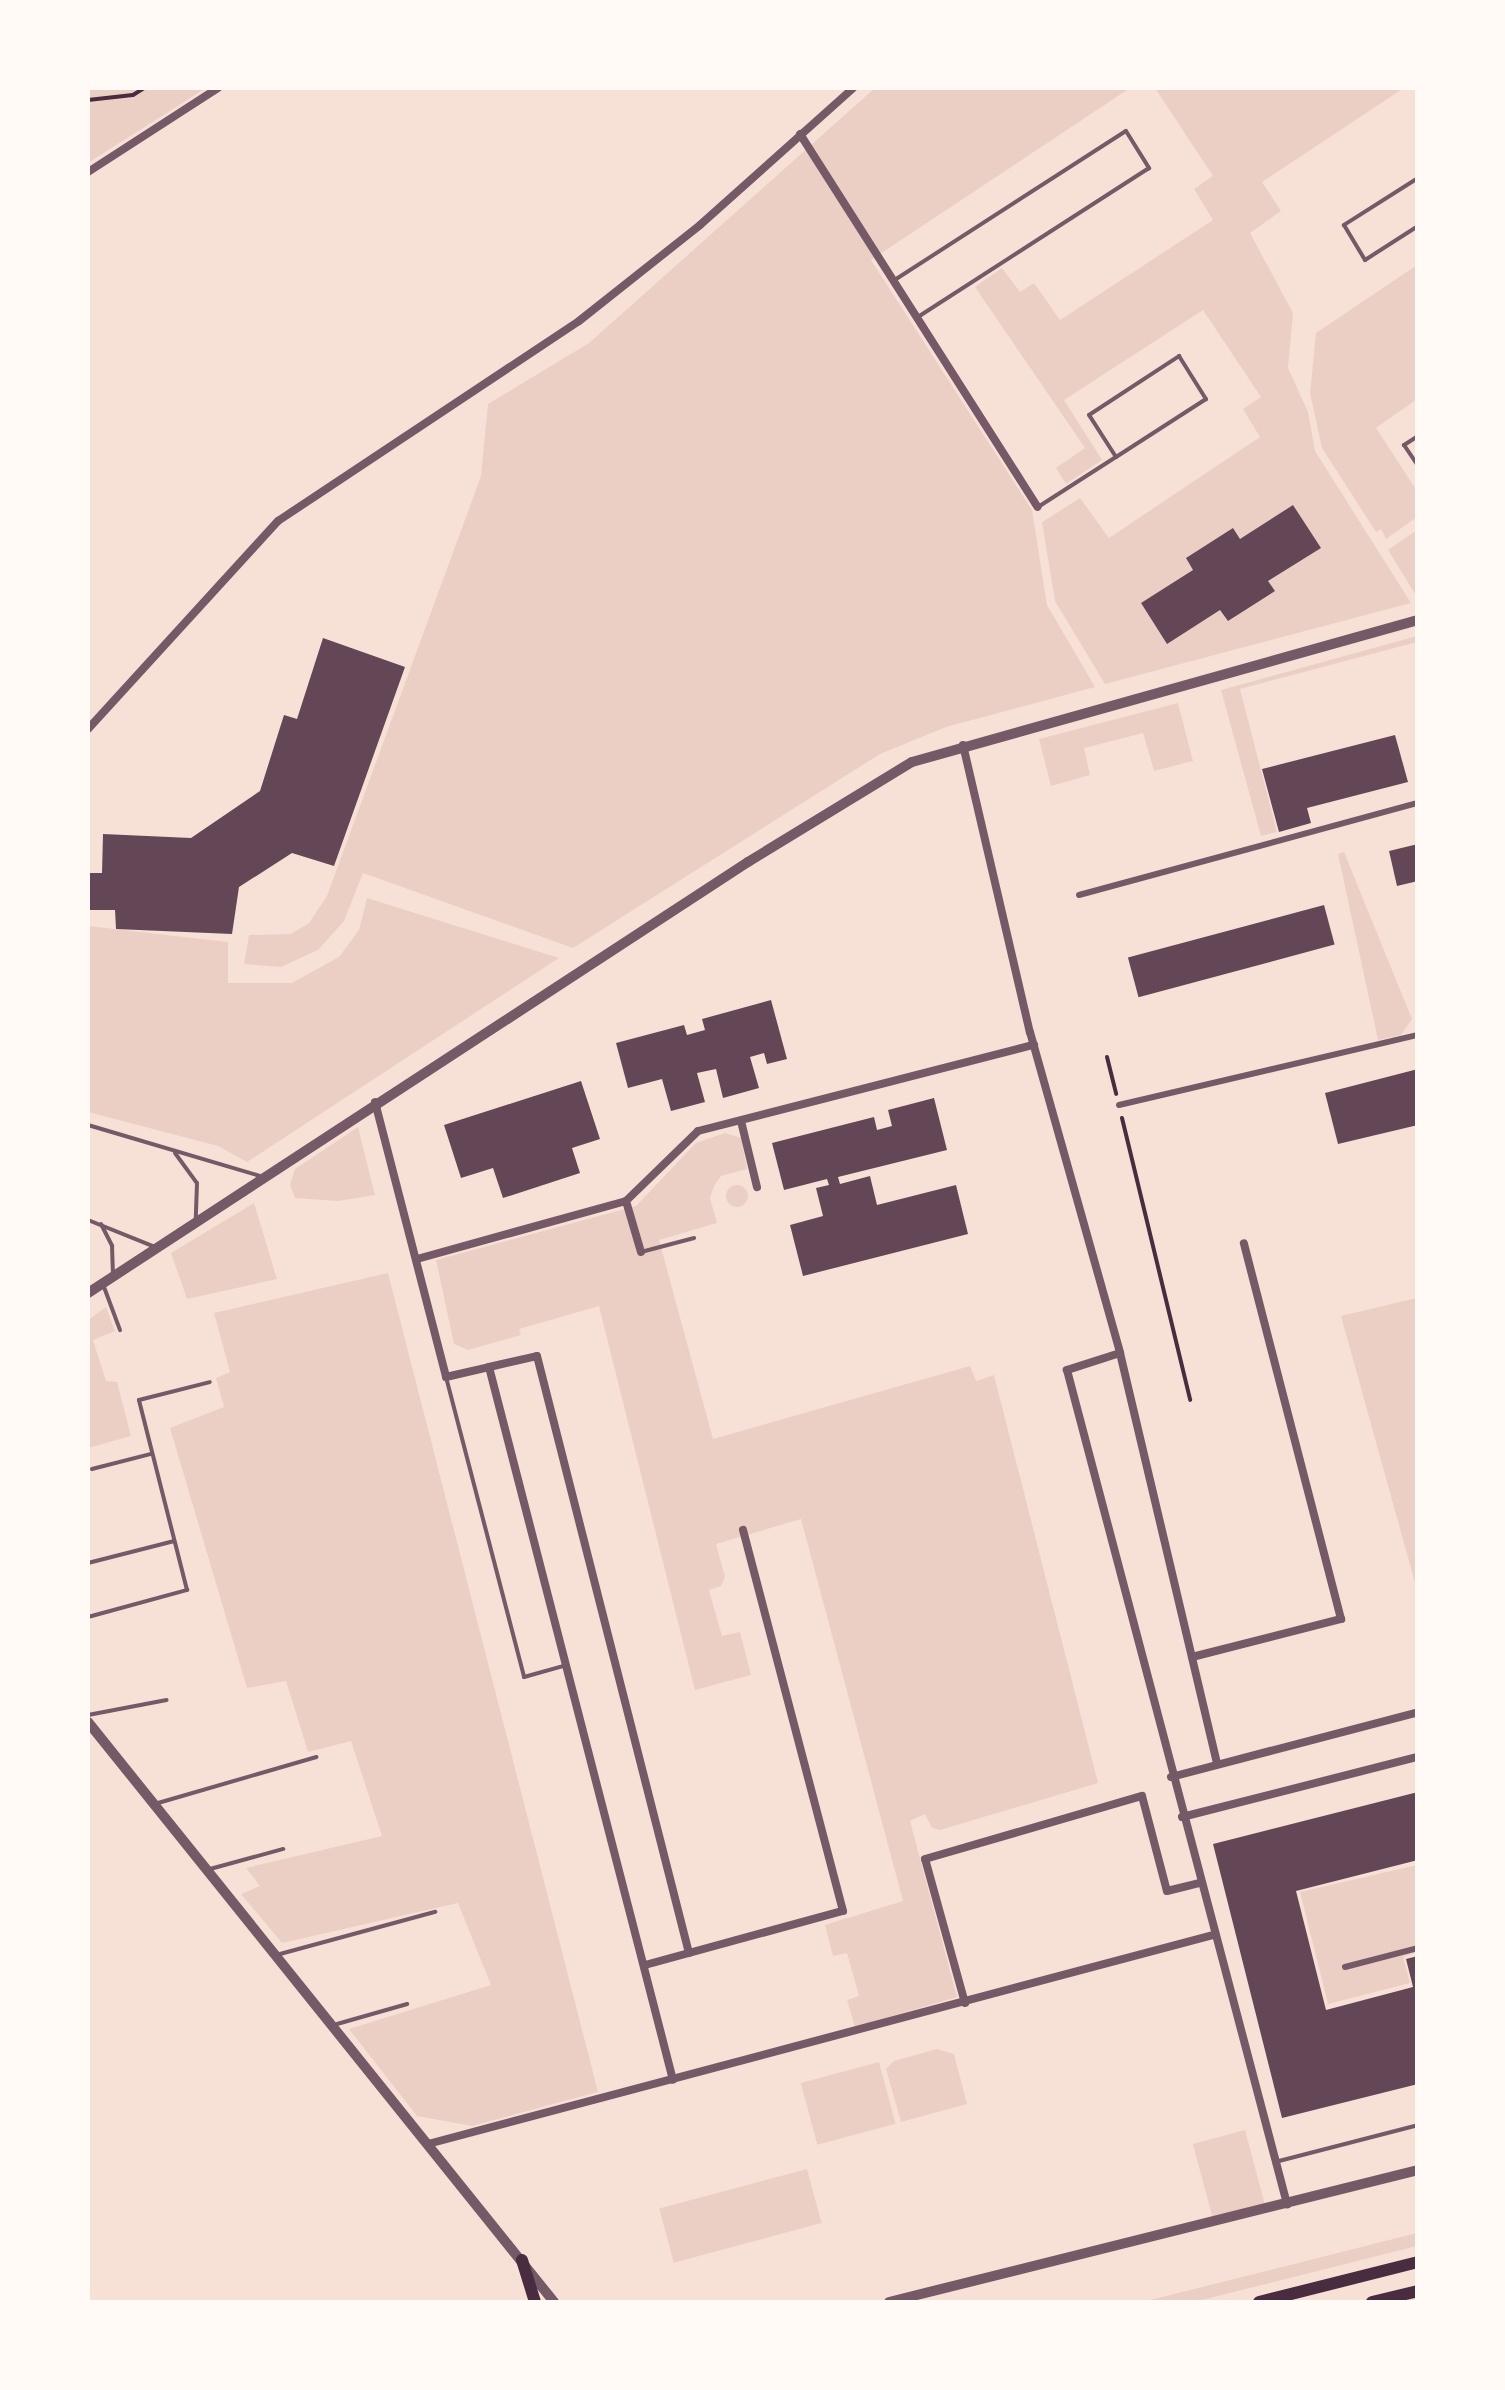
<!DOCTYPE html>
<style>
body{margin:0}
#map{position:relative;width:1505px;height:2390px;overflow:hidden;background:#f7e1d7;font-family:Rubik,sans-serif}
div>[style]{position:absolute}
[style*='--x']{left:calc(var(--x)*1px);top:calc(var(--y)*1px);width:calc(var(--w)*1px);rotate:calc(var(--a)*1deg)}
.green>*{inset:0;background:#ebcfc5;transform-origin:0 0}
.round{border-radius:50%}
.building>*{inset:0;background:#644757;transform-origin:0 0}
.path>*{height:4px;margin:-2px;padding:0 2px;transform-origin:2px;border-radius:2px;background:#4a2c40}
.service>*{height:4px;margin:-2px;padding:0 2px;transform-origin:2px;border-radius:2px;background:#755966}
.pedestrian>*{height:6px;margin:-3px;padding:0 3px;transform-origin:3px;border-radius:3px;background:#755966}
.minor>*{height:8px;margin:-4px;padding:0 4px;transform-origin:4px;border-radius:4px;background:#755966}
.tertiary>*{height:10px;margin:-5px;padding:0 5px;transform-origin:5px;border-radius:5px;background:#755966}
.primary>*{height:12px;margin:-6px;padding:0 6px;transform-origin:6px;border-radius:6px;background:#4a2c40}
span{translate:-50% -50%;white-space:nowrap;text-align:center;line-height:1.15;-webkit-text-stroke:9px #fffaf5;paint-order:stroke}
.frame{position:absolute;inset:0;border:90px solid #fffaf5;pointer-events:none}
</style>
<div id="map">
<div class="green">
<i style="clip-path:polygon(88px 88px,206px 88px,88px 163px)"></i>
<i style="clip-path:polygon(875px 88px,1130px 88px,871px 260px,1032px 510px,1047px 605px,1095px 687px,946px 727px,880px 754px,573px 948px,363px 873px,344px 921px,318px 950px,281px 967px,244px 964px,249px 935px,291px 934px,309px 923px,327px 896px,481px 476px,488px 404px,589px 343px)"></i>
<i style="clip-path:polygon(1155px 88px,1404px 88px,1262px 182px,1281px 211px,1250px 233px,1293px 313px,1288px 368px,1308px 412px,1315px 451px,1411px 603px,1105px 684px,1055px 601px,1042px 522px,1080px 498px,1109px 538px,1260px 437px,1243px 409px,1261px 397px,1203px 310px,1064px 400px,1102px 460px,1066px 484px,1056px 468px,1085px 448px,975px 287px,1002px 268px,1020px 292px,1034px 283px,1060px 320px,1213px 220px,1194px 189px,1213px 176px)"></i>
<i style="clip-path:polygon(1417px 265px,1417px 399px,1376px 428px,1417px 491px,1417px 517px,1386px 539px,1381px 529px,1376px 532px,1322px 448px,1310px 393px,1316px 333px)"></i>
<i style="clip-path:polygon(1417px 530px,1417px 597px,1388px 550px)"></i>
<i style="clip-path:polygon(1417px 636px,1417px 642px,1240px 689px,1277px 832px,1261px 836px,1221px 690px)"></i>
<i style="clip-path:polygon(1178px 703px,1193px 761px,1154px 771px,1143px 733px,1084px 748px,1090px 775px,1051px 786px,1039px 739px)"></i>
<i style="clip-path:polygon(1344px 852px,1412px 1019px,1401px 1035px,1378px 1040px,1338px 854px)"></i>
<i style="clip-path:polygon(367px 898px,559px 958px,247px 1162px,218px 1146px,88px 1112px,88px 926px,228px 942px,228px 983px,292px 983px,339px 957px,359px 930px)"></i>
<i style="clip-path:polygon(358px 1127px,375px 1195px,338px 1201px,295px 1198px,290px 1185px,295px 1169px)"></i>
<i style="clip-path:polygon(725px 1133px,741px 1138px,747px 1169px,721px 1176px,714px 1186px,710px 1198px,717px 1223px,659px 1240px,713px 1439px,970px 1366px,976px 1381px,994px 1375px,1098px 1783px,940px 1830px,932px 1828px,925px 1814px,910px 1821px,957px 1997px,855px 2027px,847px 2000px,859px 1996px,847px 1953px,833px 1956px,825px 1925px,903px 1901px,801px 1519px,716px 1544px,725px 1577px,721px 1586px,709px 1590px,722px 1636px,740px 1632px,751px 1675px,695px 1690px,599px 1306px,519px 1329px,521px 1335px,468px 1350px,454px 1344px,436px 1260px,636px 1206px,696px 1143px)"></i>
<i class="round" style="left:726px;top:1185px;width:22px;height:22px"></i>
<i style="clip-path:polygon(254px 1203px,277px 1279px,187px 1299px,171px 1253px)"></i>
<i style="clip-path:polygon(388px 1273px,598px 2092px,472px 2126px,417px 2116px,349px 2029px,491px 1985px,458px 1903px,282px 1943px,241px 1894px,260px 1886px,246px 1868px,382px 1836px,351px 1741px,308px 1752px,286px 1681px,247px 1688px,170px 1428px,224px 1407px,216px 1378px,230px 1372px,214px 1313px)"></i>
<i style="clip-path:polygon(1417px 1298px,1418px 1298px,1417px 1590px,1341px 1316px)"></i>
<i style="clip-path:polygon(106px 1307px,115px 1331px,93px 1340px,106px 1381px,117px 1382px,131px 1436px,88px 1448px,88px 1320px)"></i>
<i style="clip-path:polygon(1417px 1865px,1417px 1952px,1403px 1957px,1410px 1983px,1328px 2004px,1300px 1892px)"></i>
<i style="clip-path:polygon(937px 2049px,954px 2054px,967px 2104px,901px 2122px,886px 2069px,894px 2061px)"></i>
<i style="left:879px;top:2062px;width:64px;height:81px;rotate:75deg"></i>
<i style="left:1245px;top:2130px;width:77px;height:54px;rotate:75deg"></i>
<i style="left:807px;top:2169px;width:56px;height:153px;rotate:75deg"></i>
<i style="clip-path:polygon(1417px 2233px,1417px 2246px,1194px 2302px,1142px 2302px)"></i>
</div>
<div class="building">
<i style="clip-path:polygon(1293px 505px,1321px 548px,1268px 581px,1275px 591px,1228px 621px,1220px 610px,1167px 644px,1141px 603px,1193px 570px,1186px 558px,1233px 528px,1240px 539px)"></i>
<i style="clip-path:polygon(323px 638px,405px 667px,334px 866px,292px 853px,239px 887px,232px 934px,116px 929px,115px 910px,88px 910px,88px 873px,102px 873px,103px 834px,191px 838px,260px 791px,284px 715px,297px 719px)"></i>
<i style="clip-path:polygon(1395px 735px,1408px 782px,1307px 808px,1311px 823px,1279px 832px,1262px 769px)"></i>
<i style="clip-path:polygon(1418px 844px,1418px 881px,1397px 886px,1389px 851px)"></i>
<i style="left:1324px;top:905px;width:41px;height:203px;rotate:75deg"></i>
<i style="clip-path:polygon(771px 1000px,787px 1059px,767px 1064px,764px 1053px,750px 1057px,759px 1088px,723px 1098px,716px 1069px,697px 1073px,705px 1102px,671px 1111px,662px 1079px,628px 1088px,616px 1043px,684px 1025px,687px 1035px,705px 1030px,702px 1019px)"></i>
<i style="clip-path:polygon(1418px 1069px,1418px 1125px,1338px 1144px,1325px 1093px)"></i>
<i style="clip-path:polygon(581px 1081px,600px 1139px,572px 1148px,580px 1173px,503px 1198px,493px 1168px,461px 1178px,444px 1125px)"></i>
<i style="clip-path:polygon(934px 1098px,947px 1150px,838px 1177px,840px 1184px,870px 1176px,877px 1205px,956px 1185px,968px 1234px,803px 1276px,790px 1225px,823px 1216px,816px 1188px,829px 1185px,827px 1179px,784px 1190px,772px 1143px,874px 1117px,877px 1130px,892px 1126px,888px 1110px)"></i>
<i style="clip-path:polygon(1418px 1792px,1418px 1860px,1296px 1891px,1326px 2010px,1413px 1987px,1406px 1959px,1418px 1956px,1418px 2084px,1282px 2118px,1213px 1844px)"></i>
</div>
<div class="path">
<i style="--x:88;--y:100;--w:45;--a:-6.3"></i>
<i style="--x:133;--y:95;--w:13;--a:-32"></i>
<i style="--x:1107;--y:1057;--w:38;--a:76"></i>
<i style="--x:1122;--y:1118;--w:290;--a:76.4"></i>
</div>
<div class="service">
<i style="--x:1418;--y:178;--w:88;--a:147.6"></i>
<i style="--x:1344;--y:225;--w:41;--a:59"></i>
<i style="--x:1365;--y:260;--w:63;--a:-32.7"></i>
<i style="--x:893;--y:281;--w:277;--a:-32.8"></i>
<i style="--x:1126;--y:131;--w:44;--a:58.1"></i>
<i style="--x:1149;--y:168;--w:275;--a:147.2"></i>
<i style="--x:1418;--y:436;--w:17;--a:147"></i>
<i style="--x:1404;--y:445;--w:25;--a:56"></i>
<i style="--x:1038;--y:507;--w:93;--a:-32.7"></i>
<i style="--x:1116;--y:457;--w:50;--a:-122.7"></i>
<i style="--x:1089;--y:415;--w:108;--a:-33.2"></i>
<i style="--x:1179;--y:356;--w:51;--a:57.9"></i>
<i style="--x:1206;--y:399;--w:107;--a:147.2"></i>
<i style="--x:88;--y:1125;--w:179;--a:16.5"></i>
<i style="--x:175;--y:1153;--w:37;--a:54"></i>
<i style="--x:197;--y:1183;--w:37;--a:92"></i>
<i style="--x:88;--y:1220;--w:72;--a:21.9"></i>
<i style="--x:101;--y:1224;--w:25;--a:63"></i>
<i style="--x:112;--y:1246;--w:26;--a:88"></i>
<i style="--x:641;--y:1252;--w:55;--a:-14.8"></i>
<i style="--x:104;--y:1287;--w:46;--a:69.6"></i>
<i style="--x:446;--y:1377;--w:310;--a:75.4"></i>
<i style="--x:524;--y:1677;--w:45;--a:-15.6"></i>
<i style="--x:92;--y:1469;--w:61;--a:-14.3"></i>
<i style="--x:88;--y:1563;--w:89;--a:-14.3"></i>
<i style="--x:88;--y:1617;--w:103;--a:-15.3"></i>
<i style="--x:187;--y:1590;--w:196;--a:-104.2"></i>
<i style="--x:139;--y:1400;--w:73;--a:-14.2"></i>
<i style="--x:88;--y:1715;--w:80;--a:-10.8"></i>
<i style="--x:158;--y:1803;--w:165;--a:-16.2"></i>
<i style="--x:210;--y:1869;--w:76;--a:-15.3"></i>
<i style="--x:280;--y:1954;--w:161;--a:-15.2"></i>
<i style="--x:337;--y:2024;--w:73;--a:-15.9"></i>
<i style="--x:1279;--y:2161;--w:144;--a:-14.5"></i>
</div>
<div class="pedestrian">
<i style="--x:1079;--y:895;--w:351;--a:-15.2"></i>
<i style="--x:1119;--y:1105;--w:307;--a:-13.2"></i>
<i style="--x:1345;--y:1967;--w:75;--a:-14.6"></i>
</div>
<div class="minor">
<i style="--x:800;--y:134;--w:442;--a:57.5"></i>
<i style="--x:88;--y:172;--w:155;--a:-32.9"></i>
<i style="--x:88;--y:729;--w:282;--a:-47.6"></i>
<i style="--x:278;--y:521;--w:361;--a:-33.6"></i>
<i style="--x:579;--y:321;--w:154;--a:-38.4"></i>
<i style="--x:700;--y:225;--w:205;--a:-41.8"></i>
<i style="--x:963;--y:745;--w:295;--a:76.9"></i>
<i style="--x:1030;--y:1032;--w:333;--a:74.3"></i>
<i style="--x:1120;--y:1353;--w:422;--a:76.7"></i>
<i style="--x:375;--y:1102;--w:284;--a:75.5"></i>
<i style="--x:446;--y:1377;--w:44;--a:-13.1"></i>
<i style="--x:489;--y:1367;--w:736;--a:75.53"></i>
<i style="--x:741;--y:1121;--w:68;--a:76.4"></i>
<i style="--x:626;--y:1201;--w:53;--a:73.6"></i>
<i style="--x:417;--y:1259;--w:217;--a:-15.5"></i>
<i style="--x:626;--y:1201;--w:100;--a:-44.2"></i>
<i style="--x:698;--y:1131;--w:347;--a:-14.4"></i>
<i style="--x:1120;--y:1353;--w:56;--a:162.2"></i>
<i style="--x:1067;--y:1370;--w:863;--a:75.22"></i>
<i style="--x:489;--y:1367;--w:49;--a:-12.9"></i>
<i style="--x:537;--y:1356;--w:616;--a:75.72"></i>
<i style="--x:1192;--y:1657;--w:154;--a:-14.3"></i>
<i style="--x:1341;--y:1619;--w:388;--a:-104.5"></i>
<i style="--x:1171;--y:1777;--w:255;--a:-14.7"></i>
<i style="--x:1182;--y:1817;--w:244;--a:-14.3"></i>
<i style="--x:645;--y:1965;--w:205;--a:-15.3"></i>
<i style="--x:843;--y:1911;--w:394;--a:-104.7"></i>
<i style="--x:965;--y:2003;--w:149;--a:-105.5"></i>
<i style="--x:925;--y:1859;--w:226;--a:-16.2"></i>
<i style="--x:1142;--y:1796;--w:98;--a:75.3"></i>
<i style="--x:1167;--y:1891;--w:33;--a:-14"></i>
<i style="--x:428;--y:2144;--w:812;--a:-14.91"></i>
</div>
<div class="tertiary">
<i style="--x:88;--y:1293;--w:788;--a:-33.15"></i>
<i style="--x:748;--y:862;--w:192;--a:-31.4"></i>
<i style="--x:912;--y:762;--w:526;--a:-15.68"></i>
<i style="--x:88;--y:1722;--w:744;--a:51.22"></i>
<i style="--x:889;--y:2302;--w:545;--a:-14.01"></i>
</div>
<div class="primary">
<i style="--x:522;--y:2260;--w:44;--a:72.8"></i>
<i style="--x:1259;--y:2302;--w:164;--a:-14.1"></i>
<i style="--x:1372;--y:2302;--w:47;--a:-13.4"></i>
</div>
<div class="frame"></div>
</div>
